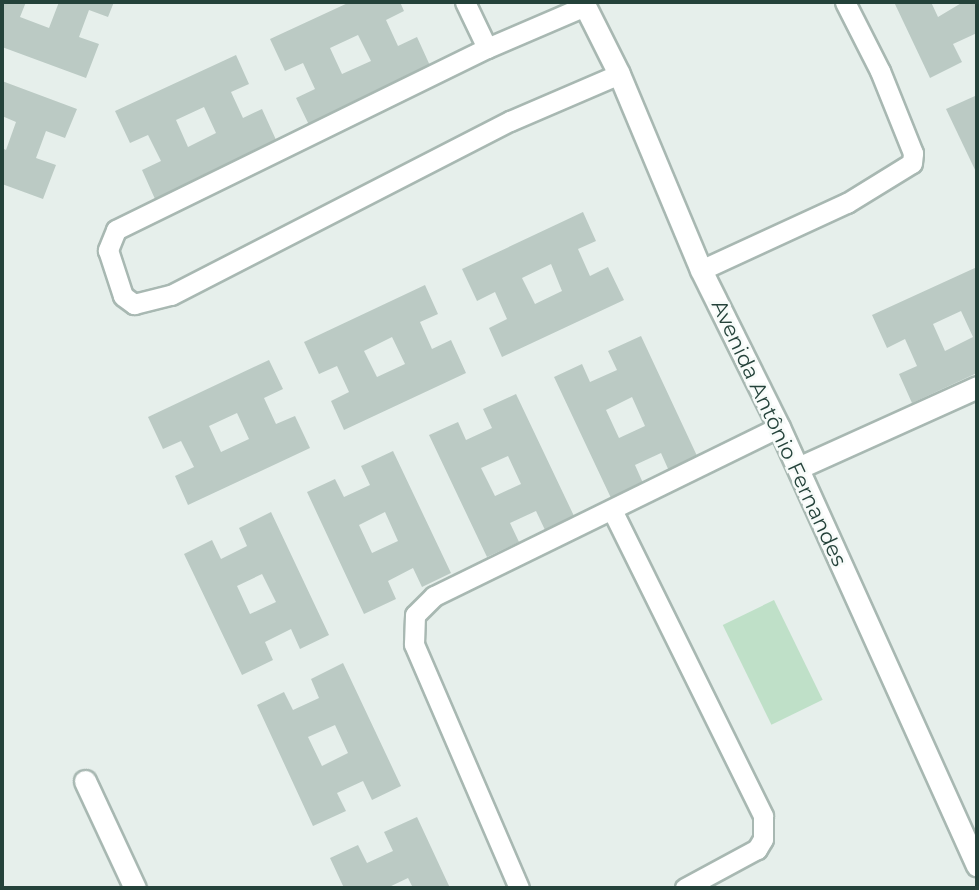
<!DOCTYPE html>
<meta charset="utf-8">
<style>
body{margin:0}
#map{position:relative;width:979px;height:890px;overflow:hidden;background:#e6efeb;font-family:Montserrat,sans-serif}
div>[style]{position:absolute}
[style*='--x']{left:calc(var(--x)*1px);top:calc(var(--y)*1px);width:calc(var(--w)*1px);rotate:calc(var(--a)*1deg)}
.green>*{inset:0;background:#bfe0c8;transform-origin:0 0}
.building>*{inset:0;background:#bbcac4}
.roads{filter:drop-shadow(2px 0 #a8b8b2) drop-shadow(-2px 0 #a8b8b2) drop-shadow(0 2px #a8b8b2) drop-shadow(0 -2px #a8b8b2)}
.service>*{height:19px;margin:-9.5px;padding:0 9.5px;transform-origin:9.5px;border-radius:9.5px;background:#fff}
.minor>*{height:21px;margin:-10.5px;padding:0 10.5px;transform-origin:10.5px;border-radius:10.5px;background:#fff}
span{translate:-50% -50%;white-space:nowrap;text-align:center;line-height:1.15;-webkit-text-stroke:5px #f7fbf9;paint-order:stroke}
.street-label{font-size:21px;color:#24423a}
.frame{position:absolute;inset:0;border:4px solid #24423a;pointer-events:none}
</style>
<div id="map">
<div class="green">
<i style="left:774px;top:600px;width:111px;height:57px;rotate:64deg"></i>
</div>
<div class="building">
<i style="clip-path:polygon(2px 2px,26px 2px,20px 17px,49px 28px,59px 2px,114px 2px,108px 17px,89px 10px,79px 37px,99px 44px,86px 78px,2px 47px)"></i>
<i style="clip-path:polygon(evenodd,350px 2px,400px 2px,404px 11px,386px 20px,398px 46px,417px 37px,432px 70px,310px 127px,296px 98px,315px 89px,303px 63px,285px 71px,270px 39px,350px 2px,358px 35px,371px 61px,342px 74px,330px 48px,358px 35px)"></i>
<i style="clip-path:polygon(894px 2px,931px 2px,938px 17px,963px 2px,977px 2px,977px 33px,953px 44px,962px 62px,930px 78px)"></i>
<i style="clip-path:polygon(evenodd,236px 55px,249px 84px,231px 92px,243px 118px,262px 109px,277px 142px,155px 199px,142px 170px,161px 161px,148px 135px,130px 143px,115px 111px,236px 55px,204px 107px,216px 133px,188px 147px,176px 120px,204px 107px)"></i>
<i style="clip-path:polygon(2px 81px,77px 109px,65px 138px,46px 131px,36px 158px,56px 165px,43px 199px,2px 184px,2px 148px,6px 150px,16px 122px,2px 116px)"></i>
<i style="clip-path:polygon(975px 96px,977px 101px,977px 174px,946px 109px)"></i>
<i style="clip-path:polygon(evenodd,583px 212px,596px 241px,578px 249px,590px 276px,608px 267px,624px 300px,502px 357px,489px 328px,507px 319px,495px 292px,477px 301px,462px 269px,583px 212px,551px 264px,562px 291px,535px 304px,522px 278px,551px 264px)"></i>
<i style="clip-path:polygon(evenodd,977px 267px,977px 373px,912px 403px,899px 374px,917px 366px,905px 339px,887px 348px,872px 315px,977px 267px,961px 311px,973px 337px,945px 351px,933px 324px,961px 311px)"></i>
<i style="clip-path:polygon(evenodd,425px 285px,438px 314px,420px 322px,432px 349px,451px 340px,466px 373px,344px 430px,331px 401px,349px 392px,337px 366px,319px 374px,304px 342px,425px 285px,392px 337px,405px 364px,377px 377px,364px 351px,392px 337px)"></i>
<i style="clip-path:polygon(evenodd,641px 336px,698px 458px,669px 471px,661px 453px,635px 465px,643px 483px,611px 498px,554px 377px,582px 364px,590px 382px,617px 370px,608px 351px,641px 336px,632px 397px,645px 426px,619px 438px,606px 410px,632px 397px)"></i>
<i style="clip-path:polygon(evenodd,269px 360px,283px 389px,264px 398px,276px 424px,295px 416px,310px 448px,188px 505px,175px 476px,194px 467px,181px 441px,163px 449px,148px 417px,269px 360px,237px 413px,249px 439px,221px 452px,209px 426px,237px 413px)"></i>
<i style="clip-path:polygon(evenodd,516px 394px,574px 516px,545px 530px,536px 511px,510px 523px,519px 542px,487px 557px,429px 435px,458px 422px,466px 440px,492px 428px,483px 409px,516px 394px,508px 456px,521px 484px,495px 496px,481px 468px,508px 456px)"></i>
<i style="clip-path:polygon(evenodd,393px 451px,451px 573px,422px 587px,413px 568px,388px 581px,396px 599px,364px 614px,307px 492px,335px 479px,344px 497px,370px 485px,361px 466px,393px 451px,385px 512px,398px 541px,372px 553px,359px 525px,385px 512px)"></i>
<i style="clip-path:polygon(evenodd,271px 512px,329px 635px,300px 649px,291px 629px,265px 642px,273px 660px,242px 675px,184px 554px,212px 540px,221px 559px,247px 546px,239px 528px,271px 512px,262px 574px,276px 602px,250px 614px,237px 586px,262px 574px)"></i>
<i style="clip-path:polygon(evenodd,343px 663px,401px 786px,372px 800px,363px 781px,337px 793px,346px 811px,313px 826px,257px 705px,284px 692px,293px 710px,319px 698px,311px 679px,343px 663px,335px 725px,348px 753px,322px 766px,308px 737px,335px 725px)"></i>
<i style="clip-path:polygon(417px 817px,450px 888px,413px 888px,408px 878px,387px 888px,344px 888px,330px 858px,358px 845px,367px 863px,393px 851px,384px 832px)"></i>
</div>
<div class="roads">
<div class="service">
<i style="--x:465;--y:2;--w:51;--a:64.4"></i>
<i style="--x:585;--y:6;--w:107;--a:156.8"></i>
<i style="--x:487;--y:48;--w:413;--a:153.9"></i>
<i style="--x:116;--y:230;--w:22;--a:112"></i>
<i style="--x:108;--y:250;--w:48;--a:71.9"></i>
<i style="--x:123;--y:296;--w:14;--a:36"></i>
<i style="--x:134;--y:304;--w:38;--a:-14"></i>
<i style="--x:171;--y:295;--w:381;--a:-27.2"></i>
<i style="--x:510;--y:121;--w:119;--a:-23.3"></i>
<i style="--x:701;--y:270;--w:161;--a:-24.7"></i>
<i style="--x:847;--y:203;--w:76;--a:-31.6"></i>
<i style="--x:912;--y:163;--w:10;--a:-84"></i>
<i style="--x:913;--y:153;--w:88;--a:-111.9"></i>
<i style="--x:880;--y:71;--w:77;--a:-116.9"></i>
<i style="--x:613;--y:512;--w:339;--a:63.7"></i>
<i style="--x:763;--y:816;--w:23;--a:90"></i>
<i style="--x:763;--y:839;--w:12;--a:121"></i>
<i style="--x:757;--y:849;--w:82;--a:151.6"></i>
<i style="--x:519;--y:888;--w:266;--a:-113.3"></i>
<i style="--x:414;--y:644;--w:29;--a:-88"></i>
<i style="--x:415;--y:615;--w:27;--a:-45"></i>
<i style="--x:434;--y:596;--w:384;--a:-26.1"></i>
</div>
<div class="minor">
<i style="--x:583;--y:2;--w:80;--a:63.4"></i>
<i style="--x:619;--y:74;--w:212;--a:67.3"></i>
<i style="--x:701;--y:270;--w:175;--a:63.6"></i>
<i style="--x:779;--y:427;--w:481;--a:65.7"></i>
<i style="--x:798;--y:468;--w:196;--a:-24.3"></i>
<i style="--x:85;--y:781;--w:118;--a:65"></i>
</div>
</div>
<div class="street-label">
<span style="left:779px;top:433px;rotate:65deg">Avenida Antônio Fernandes</span>
</div>
<div class="frame"></div>
</div>
